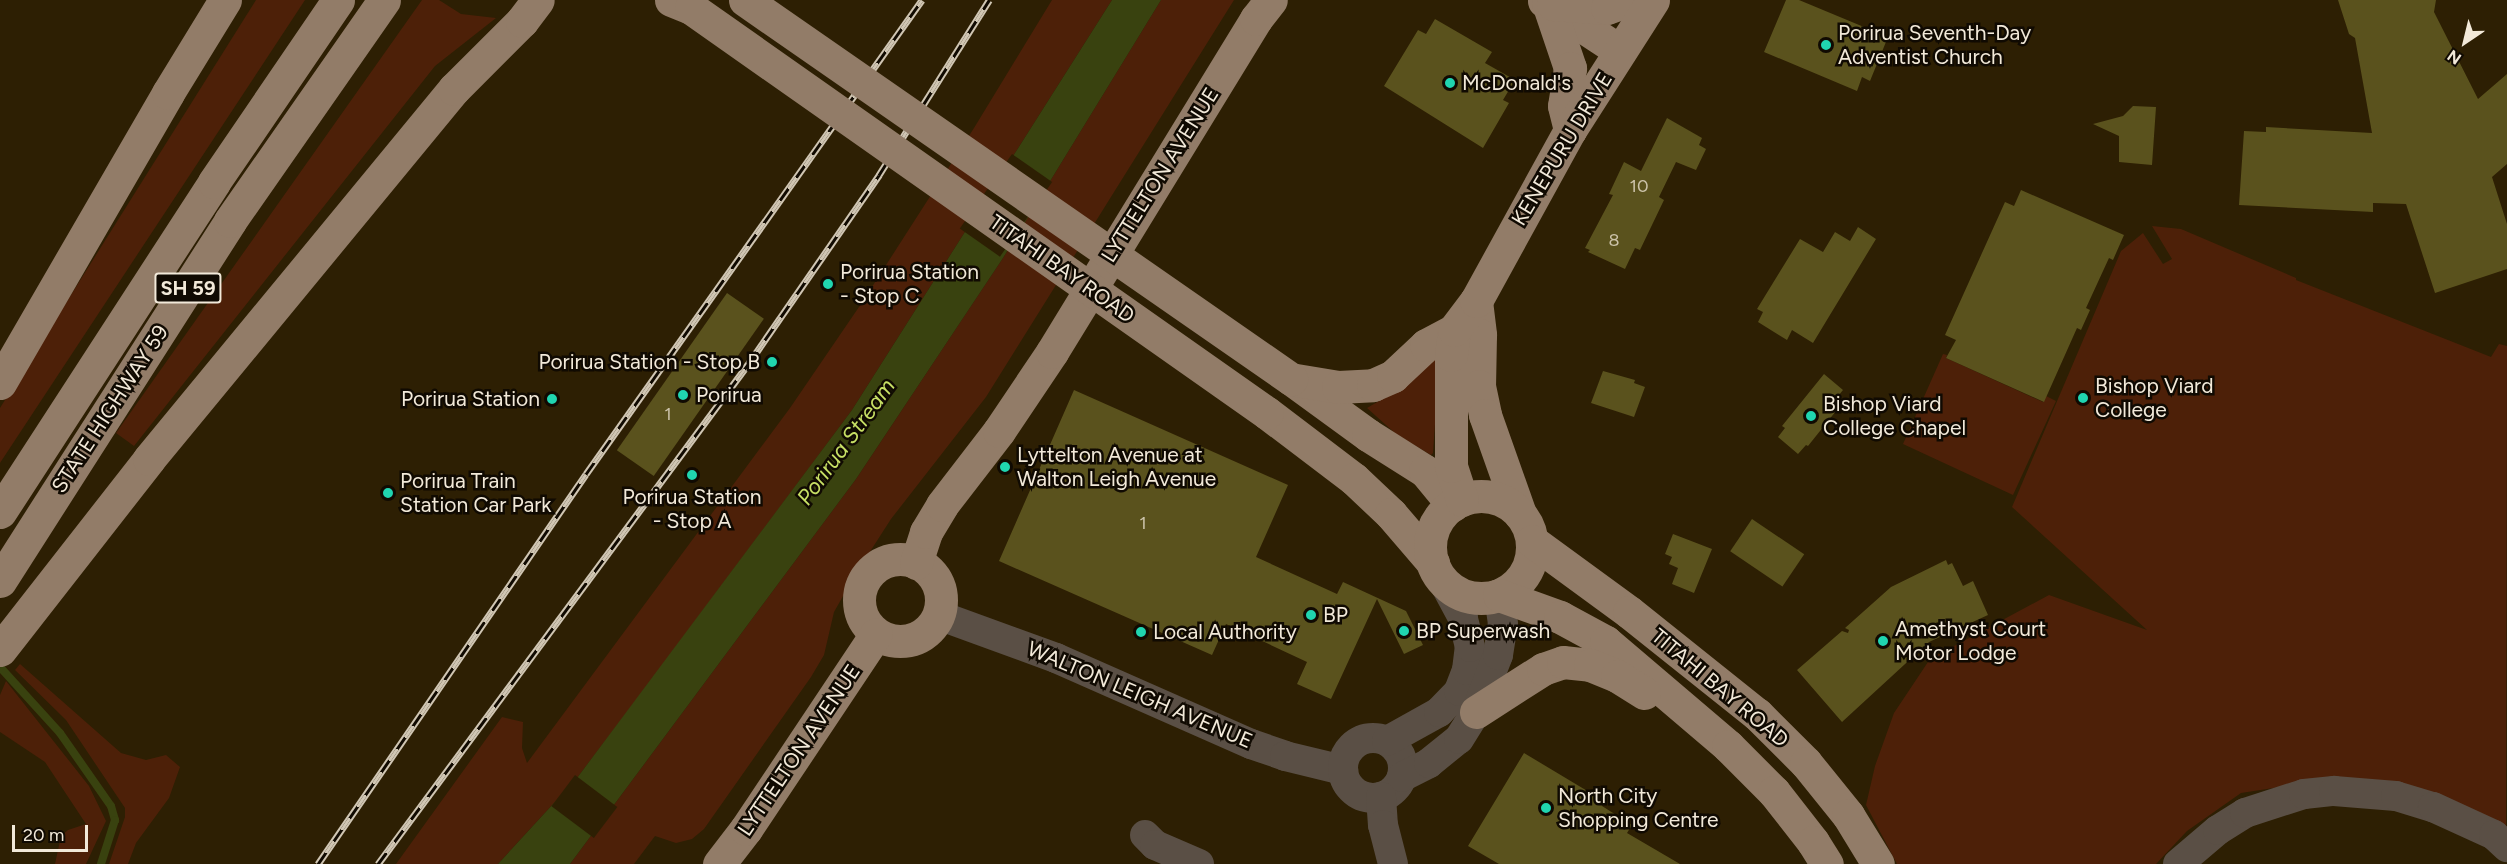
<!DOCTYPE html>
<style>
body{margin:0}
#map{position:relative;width:2507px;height:864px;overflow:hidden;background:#2d1f03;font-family:Figtree,sans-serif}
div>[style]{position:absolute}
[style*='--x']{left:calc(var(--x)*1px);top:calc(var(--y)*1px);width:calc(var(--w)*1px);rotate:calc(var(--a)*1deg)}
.green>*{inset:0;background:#4d2008}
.water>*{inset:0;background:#39420f}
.pier>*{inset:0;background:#2d1f03;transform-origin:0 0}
.stream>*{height:8px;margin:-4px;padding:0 4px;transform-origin:4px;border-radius:4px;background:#39420f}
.building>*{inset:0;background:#5a521d;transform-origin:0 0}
.minor>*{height:30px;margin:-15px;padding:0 15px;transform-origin:15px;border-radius:15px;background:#5a4f45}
.minor>.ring{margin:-15px;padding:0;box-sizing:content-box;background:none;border:30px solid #5a4f45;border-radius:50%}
.major>*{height:33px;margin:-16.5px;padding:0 16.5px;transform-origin:16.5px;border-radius:16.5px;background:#927c68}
.major>.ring{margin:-16.5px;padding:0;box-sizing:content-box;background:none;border:33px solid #927c68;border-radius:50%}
.rail>*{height:7px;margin-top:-3.5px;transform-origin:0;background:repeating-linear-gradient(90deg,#100a02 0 14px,#d0c6b4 0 28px);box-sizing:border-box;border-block:2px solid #d0c6b4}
.major-bridge>*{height:33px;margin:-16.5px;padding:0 16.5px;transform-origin:16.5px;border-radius:16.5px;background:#927c68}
.dots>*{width:16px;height:16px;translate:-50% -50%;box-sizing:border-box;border:3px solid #100a02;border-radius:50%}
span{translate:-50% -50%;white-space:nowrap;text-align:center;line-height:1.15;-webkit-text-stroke:5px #100a02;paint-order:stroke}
.number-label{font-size:18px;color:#ccc3aa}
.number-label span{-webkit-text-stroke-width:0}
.shield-label span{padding:2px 4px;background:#100a02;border:2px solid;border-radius:4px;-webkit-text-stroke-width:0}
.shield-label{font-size:20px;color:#f2e9d9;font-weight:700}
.poi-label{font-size:21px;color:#f2e9d9}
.left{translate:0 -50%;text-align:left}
.right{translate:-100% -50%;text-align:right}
.street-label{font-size:21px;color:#f2e9d9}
.water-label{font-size:22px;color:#c8e065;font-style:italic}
.north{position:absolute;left:2435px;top:12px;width:60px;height:60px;-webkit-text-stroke:4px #100a02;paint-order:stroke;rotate:215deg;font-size:16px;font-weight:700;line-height:24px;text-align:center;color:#f2e9d9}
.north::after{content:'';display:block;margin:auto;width:21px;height:27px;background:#f2e9d9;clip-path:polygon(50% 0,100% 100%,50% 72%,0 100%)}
.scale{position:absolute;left:12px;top:825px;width:76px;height:27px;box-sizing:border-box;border:3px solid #f2e9d9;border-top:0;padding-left:8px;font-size:18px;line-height:21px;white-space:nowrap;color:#f2e9d9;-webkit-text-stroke:4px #100a02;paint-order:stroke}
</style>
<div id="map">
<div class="green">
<i style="clip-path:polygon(256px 0,305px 0,0 463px,0 408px)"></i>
<i style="clip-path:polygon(422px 0,439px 0,461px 14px,496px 18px,435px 66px,134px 446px,116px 433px)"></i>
<i style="clip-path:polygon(1052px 0,1112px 0,852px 410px,652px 679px,577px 778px,498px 864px,396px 864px,502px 717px,523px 722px,522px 748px,527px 763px,790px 408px,861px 304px,974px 128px)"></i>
<i style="clip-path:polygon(1161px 0,1234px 0,986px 397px,891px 519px,855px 575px,834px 612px,824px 655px,811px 677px,704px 829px,692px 839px,676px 843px,655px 836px,634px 864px,570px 864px,856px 479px,1003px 258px)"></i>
<i style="clip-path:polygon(2152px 226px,2181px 229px,2296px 278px,2296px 280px,2491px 357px,2499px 344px,2507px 346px,2506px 828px,2332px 779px,2241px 793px,2187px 831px,2156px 864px,1897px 864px,1866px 805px,1875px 766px,1894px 713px,1930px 659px,2049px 595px,2147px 630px,2012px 507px,2121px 251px,2143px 233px,2163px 264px,2172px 259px)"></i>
<i style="clip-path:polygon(1440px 353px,1433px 453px,1431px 455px,1396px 434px,1367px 408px,1408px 384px)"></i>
<i style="clip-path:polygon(1943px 354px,1947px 355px,1946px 358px,2043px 402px,2046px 396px,2056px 401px,2013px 495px,1903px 444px)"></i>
<i style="clip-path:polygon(20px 664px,121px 753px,146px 760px,166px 755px,180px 767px,169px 798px,136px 843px,128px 864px,109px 864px,125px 817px,125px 808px,66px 720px,15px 670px)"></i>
<i style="clip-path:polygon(6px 681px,89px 786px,106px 821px,86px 864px,55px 864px,61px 836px,68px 830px,86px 824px,45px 762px,0 732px,0 695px)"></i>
</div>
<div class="water">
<i style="clip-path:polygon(1112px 0,1161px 0,1003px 258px,856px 479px,570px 864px,498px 864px,577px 778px,852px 410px)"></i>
</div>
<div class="pier">
<i style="left:1012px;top:154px;width:49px;height:91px;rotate:35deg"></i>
<i style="left:575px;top:775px;width:53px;height:39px;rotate:37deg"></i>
</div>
<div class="stream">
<i style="--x:0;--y:667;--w:89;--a:47.7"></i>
<i style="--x:60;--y:733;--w:89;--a:55.1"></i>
<i style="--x:111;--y:806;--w:15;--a:74"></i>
<i style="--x:115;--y:820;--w:46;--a:107.7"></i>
</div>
<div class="building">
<i style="clip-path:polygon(1786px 0,1799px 0,1888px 37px,1870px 81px,1862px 77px,1857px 91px,1764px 52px)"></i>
<i style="clip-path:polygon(2338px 0,2436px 0,2434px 12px,2478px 99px,2507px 74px,2507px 164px,2492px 177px,2507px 224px,2507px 269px,2435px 293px,2406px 204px,2373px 203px,2373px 212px,2239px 205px,2244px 131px,2266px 132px,2266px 127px,2372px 133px,2355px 38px,2349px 34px)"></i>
<i style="clip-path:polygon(1435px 19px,1492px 52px,1485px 63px,1515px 80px,1503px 100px,1509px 103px,1483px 148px,1384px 86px,1418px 30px,1426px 34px)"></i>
<i style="clip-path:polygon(2133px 106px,2156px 107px,2152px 165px,2119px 162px,2119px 136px,2093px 124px,2123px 116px)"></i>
<i style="clip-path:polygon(1667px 118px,1702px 138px,1699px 145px,1706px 149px,1696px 170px,1676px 162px,1659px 197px,1664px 200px,1640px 250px,1635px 248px,1625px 269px,1588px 252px,1590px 250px,1585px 248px,1613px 195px,1609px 194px,1624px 162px,1641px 171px)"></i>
<i style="clip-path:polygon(2021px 190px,2124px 235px,2113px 260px,2109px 258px,2086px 308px,2090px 310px,2081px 330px,2077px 328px,2044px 402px,1946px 358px,1956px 340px,1945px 335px,2005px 202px,2014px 206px)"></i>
<i style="clip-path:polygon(1858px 227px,1876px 239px,1813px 343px,1792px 330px,1787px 340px,1758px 322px,1763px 312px,1757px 309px,1800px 239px,1823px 252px,1835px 232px,1850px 241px)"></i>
<i style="left:727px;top:293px;width:45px;height:192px;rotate:35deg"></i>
<i style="clip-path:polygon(1603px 371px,1635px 380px,1634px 383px,1645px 387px,1634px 417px,1591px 403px)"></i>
<i style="clip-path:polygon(1824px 374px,1843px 390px,1834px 401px,1840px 406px,1808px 446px,1806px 445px,1798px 454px,1778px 437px,1785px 428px,1782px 426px)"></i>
<i style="clip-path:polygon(1074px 390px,1288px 485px,1256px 557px,1337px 594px,1343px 582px,1406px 611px,1423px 645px,1404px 654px,1377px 599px,1331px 699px,1297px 684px,1307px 662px,1226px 624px,1212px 655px,999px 561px)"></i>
<i style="left:1752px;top:519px;width:63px;height:39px;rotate:34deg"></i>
<i style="clip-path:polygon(1673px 534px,1712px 549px,1694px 593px,1672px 584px,1678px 568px,1669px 564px,1672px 557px,1665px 554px)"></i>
<i style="clip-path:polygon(1946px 560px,1948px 565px,1952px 563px,1963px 586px,1973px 581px,1988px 615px,1929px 642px,1842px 722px,1797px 670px,1842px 631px,1848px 633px,1849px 630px,1845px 628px,1891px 587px)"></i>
<i style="clip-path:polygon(1524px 753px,1604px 801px,1602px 806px,1632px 825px,1627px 833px,1680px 864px,1499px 864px,1468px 846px)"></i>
</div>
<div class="minor">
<i style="--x:938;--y:615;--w:126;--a:20"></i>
<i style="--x:1056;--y:658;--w:213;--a:23.8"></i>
<i style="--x:1251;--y:744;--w:36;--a:19"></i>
<i style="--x:1285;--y:756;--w:60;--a:13.6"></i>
<i class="ring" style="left:1343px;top:738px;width:30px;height:30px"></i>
<i style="--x:1387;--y:741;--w:60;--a:-29.1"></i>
<i style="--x:1439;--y:712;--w:29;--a:-46"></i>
<i style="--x:1459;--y:691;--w:22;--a:-69"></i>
<i style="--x:1467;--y:670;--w:23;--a:-83"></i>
<i style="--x:1470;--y:647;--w:30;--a:-104"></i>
<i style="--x:1463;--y:618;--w:44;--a:-118.3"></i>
<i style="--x:1402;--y:777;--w:30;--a:-27"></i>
<i style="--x:1429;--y:763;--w:38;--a:-39"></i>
<i style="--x:1459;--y:739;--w:32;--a:-58"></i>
<i style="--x:1476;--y:712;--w:61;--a:-68.9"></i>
<i style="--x:1498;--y:655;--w:31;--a:-81"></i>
<i style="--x:1503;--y:624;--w:29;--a:-98"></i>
<i style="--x:1381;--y:797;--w:28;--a:86"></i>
<i style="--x:1383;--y:825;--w:40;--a:75.6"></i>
<i style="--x:1145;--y:835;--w:14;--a:45"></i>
<i style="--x:1155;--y:845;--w:48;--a:23.4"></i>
<i style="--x:2178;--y:864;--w:52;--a:-40.4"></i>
<i style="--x:2218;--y:830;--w:32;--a:-32"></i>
<i style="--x:2245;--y:813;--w:62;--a:-17.9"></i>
<i style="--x:2304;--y:794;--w:30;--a:-6"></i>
<i style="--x:2334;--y:791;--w:62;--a:4.6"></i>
<i style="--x:2396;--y:796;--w:39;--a:17"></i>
<i style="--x:2433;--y:807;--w:67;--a:24.7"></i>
<i style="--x:2494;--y:835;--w:18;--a:43"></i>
</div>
<div class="major">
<i style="--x:1544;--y:1;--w:91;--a:33.3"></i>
<i style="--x:1548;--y:3;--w:69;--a:71.3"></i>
<i style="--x:1570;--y:68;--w:38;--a:99"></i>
<i style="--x:1564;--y:106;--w:25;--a:76"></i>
<i style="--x:1553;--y:4;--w:54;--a:4.2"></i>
<i style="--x:1607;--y:8;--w:23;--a:-20"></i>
<i style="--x:1476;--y:301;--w:34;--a:83"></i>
<i style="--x:1480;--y:335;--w:51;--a:91.1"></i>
<i style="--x:1479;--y:386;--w:30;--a:78"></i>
<i style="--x:1485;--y:415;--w:105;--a:70.5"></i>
<i style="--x:1291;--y:379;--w:95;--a:36"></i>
<i style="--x:1368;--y:435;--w:67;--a:32.3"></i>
<i style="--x:1425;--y:471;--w:44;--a:50.5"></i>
<i style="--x:1296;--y:380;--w:43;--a:9.5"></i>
<i style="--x:1338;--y:387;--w:35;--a:-3"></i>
<i style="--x:1373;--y:385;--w:22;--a:-24"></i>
<i style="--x:1393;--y:376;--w:45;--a:-43.2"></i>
<i style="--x:1426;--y:345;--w:32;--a:-28"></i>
<i style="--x:0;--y:383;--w:335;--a:-59.9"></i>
<i style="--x:168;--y:93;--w:109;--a:-58.5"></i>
<i style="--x:1267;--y:413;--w:109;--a:37.2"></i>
<i style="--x:1354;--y:479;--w:51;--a:43.4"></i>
<i style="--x:1391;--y:514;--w:65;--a:49.4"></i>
<i class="ring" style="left:1430px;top:496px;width:69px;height:69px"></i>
<i style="--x:1462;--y:500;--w:36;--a:-108"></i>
<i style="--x:1451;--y:466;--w:111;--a:-90"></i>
<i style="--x:1451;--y:355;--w:25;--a:-83"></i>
<i style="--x:1454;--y:330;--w:36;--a:-53"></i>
<i style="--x:1476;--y:301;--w:195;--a:-61.2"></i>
<i style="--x:1570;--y:130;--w:154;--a:-57.4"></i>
<i style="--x:0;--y:512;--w:393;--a:-57"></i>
<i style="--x:214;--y:182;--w:220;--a:-55.7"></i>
<i style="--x:1532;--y:541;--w:120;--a:36.2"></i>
<i style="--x:1629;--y:612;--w:164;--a:38.6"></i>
<i style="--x:1757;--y:714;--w:69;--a:45"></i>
<i style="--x:1806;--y:763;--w:67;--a:51.1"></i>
<i style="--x:1848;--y:815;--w:57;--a:58.5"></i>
<i class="ring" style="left:859px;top:559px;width:49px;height:49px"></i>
<i style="--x:916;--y:563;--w:33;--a:-72"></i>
<i style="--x:926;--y:532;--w:31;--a:-59"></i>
<i style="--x:942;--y:505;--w:93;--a:-52.4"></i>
<i style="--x:999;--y:431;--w:95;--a:-56.1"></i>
<i style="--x:1052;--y:352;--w:391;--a:-58.5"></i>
<i style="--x:1256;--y:19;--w:24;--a:-52"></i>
<i style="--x:0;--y:581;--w:427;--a:-57.4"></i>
<i style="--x:230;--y:221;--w:269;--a:-55.1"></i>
<i style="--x:1499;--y:595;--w:65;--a:19.8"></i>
<i style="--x:1560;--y:617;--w:52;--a:28.5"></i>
<i style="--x:1606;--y:642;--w:160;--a:40.4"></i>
<i style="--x:1728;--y:746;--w:65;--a:45"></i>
<i style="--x:1774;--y:792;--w:63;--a:52"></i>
<i style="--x:1813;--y:842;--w:26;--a:58"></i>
<i style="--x:0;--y:650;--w:242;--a:-52"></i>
<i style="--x:149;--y:459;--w:480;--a:-50.5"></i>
<i style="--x:454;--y:89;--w:96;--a:-45"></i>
<i style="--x:522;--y:21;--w:26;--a:-53"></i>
<i style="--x:1476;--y:712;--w:80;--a:-32.7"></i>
<i style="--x:1543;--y:669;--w:21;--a:-19"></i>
<i style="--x:1563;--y:662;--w:27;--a:6"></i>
<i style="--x:1590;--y:665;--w:29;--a:22"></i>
<i style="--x:1617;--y:676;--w:32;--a:32"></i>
<i style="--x:719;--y:864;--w:44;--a:-52.4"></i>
<i style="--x:746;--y:829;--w:234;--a:-56.3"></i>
</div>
<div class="rail">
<i style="--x:318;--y:864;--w:473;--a:-55.5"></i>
<i style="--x:586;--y:474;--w:581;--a:-54.67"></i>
<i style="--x:378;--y:864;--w:623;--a:-53.48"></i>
<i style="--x:749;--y:363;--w:229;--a:-55.3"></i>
<i style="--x:879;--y:175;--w:207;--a:-57.8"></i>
</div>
<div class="major-bridge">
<i style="--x:671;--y:0;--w:22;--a:22"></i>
<i style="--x:691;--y:8;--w:704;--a:35.11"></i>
<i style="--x:745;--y:0;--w:665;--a:34.77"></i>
</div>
<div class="dots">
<i style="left:1826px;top:45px;background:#20d5b0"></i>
<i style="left:1450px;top:83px;background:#20d5b0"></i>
<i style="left:828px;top:284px;background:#20d5b0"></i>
<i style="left:772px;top:362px;background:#20d5b0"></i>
<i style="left:683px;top:395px;background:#20d5b0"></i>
<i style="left:2083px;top:398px;background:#20d5b0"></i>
<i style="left:552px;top:399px;background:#20d5b0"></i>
<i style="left:1811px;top:416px;background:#20d5b0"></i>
<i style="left:1005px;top:467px;background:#20d5b0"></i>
<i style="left:692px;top:475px;background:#20d5b0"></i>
<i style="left:388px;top:493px;background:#20d5b0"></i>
<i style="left:1311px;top:615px;background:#20d5b0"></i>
<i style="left:1404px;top:631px;background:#20d5b0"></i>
<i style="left:1141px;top:632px;background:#20d5b0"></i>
<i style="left:1883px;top:641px;background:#20d5b0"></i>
<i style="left:1546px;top:808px;background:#20d5b0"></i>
</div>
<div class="number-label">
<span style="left:1639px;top:186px">10</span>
<span style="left:1614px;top:240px">8</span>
<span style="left:668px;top:414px">1</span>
<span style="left:1143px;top:523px">1</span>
</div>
<div class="shield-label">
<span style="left:188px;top:288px">SH 59</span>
</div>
<div class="poi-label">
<span class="left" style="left:1838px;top:45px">Porirua Seventh-Day<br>Adventist Church</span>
<span class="left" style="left:1462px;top:83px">McDonald's</span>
<span class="left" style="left:840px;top:284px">Porirua Station<br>- Stop C</span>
<span class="right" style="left:760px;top:362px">Porirua Station - Stop B</span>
<span class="left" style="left:2095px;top:398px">Bishop Viard<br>College</span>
<span class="left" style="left:696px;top:395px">Porirua</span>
<span class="right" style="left:540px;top:399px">Porirua Station</span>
<span class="left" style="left:1823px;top:416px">Bishop Viard<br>College Chapel</span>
<span class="left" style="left:1017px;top:467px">Lyttelton Avenue at<br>Walton Leigh Avenue</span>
<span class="left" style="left:400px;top:493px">Porirua Train<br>Station Car Park</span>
<span style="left:692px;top:509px">Porirua Station<br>- Stop A</span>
<span class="left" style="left:1323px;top:615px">BP</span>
<span class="left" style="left:1895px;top:641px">Amethyst Court<br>Motor Lodge</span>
<span class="left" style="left:1416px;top:631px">BP Superwash</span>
<span class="left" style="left:1153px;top:632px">Local Authority</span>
<span class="left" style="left:1558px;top:808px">North City<br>Shopping Centre</span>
</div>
<div class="street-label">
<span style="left:1562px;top:149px;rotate:-59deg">KENEPURU DRIVE</span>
<span style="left:1160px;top:175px;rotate:-58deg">LYTTELTON AVENUE</span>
<span style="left:1062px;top:269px;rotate:35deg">TITAHI BAY ROAD</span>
<span style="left:110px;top:409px;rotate:-57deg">STATE HIGHWAY 59</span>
<span style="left:1720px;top:688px;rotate:40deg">TITAHI BAY ROAD</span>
<span style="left:1140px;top:695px;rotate:23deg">WALTON LEIGH AVENUE</span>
<span style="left:799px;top:750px;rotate:-56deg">LYTTELTON AVENUE</span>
</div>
<div class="water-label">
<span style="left:846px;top:442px;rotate:-54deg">Porirua Stream</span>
</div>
<div class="north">N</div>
<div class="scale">20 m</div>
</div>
